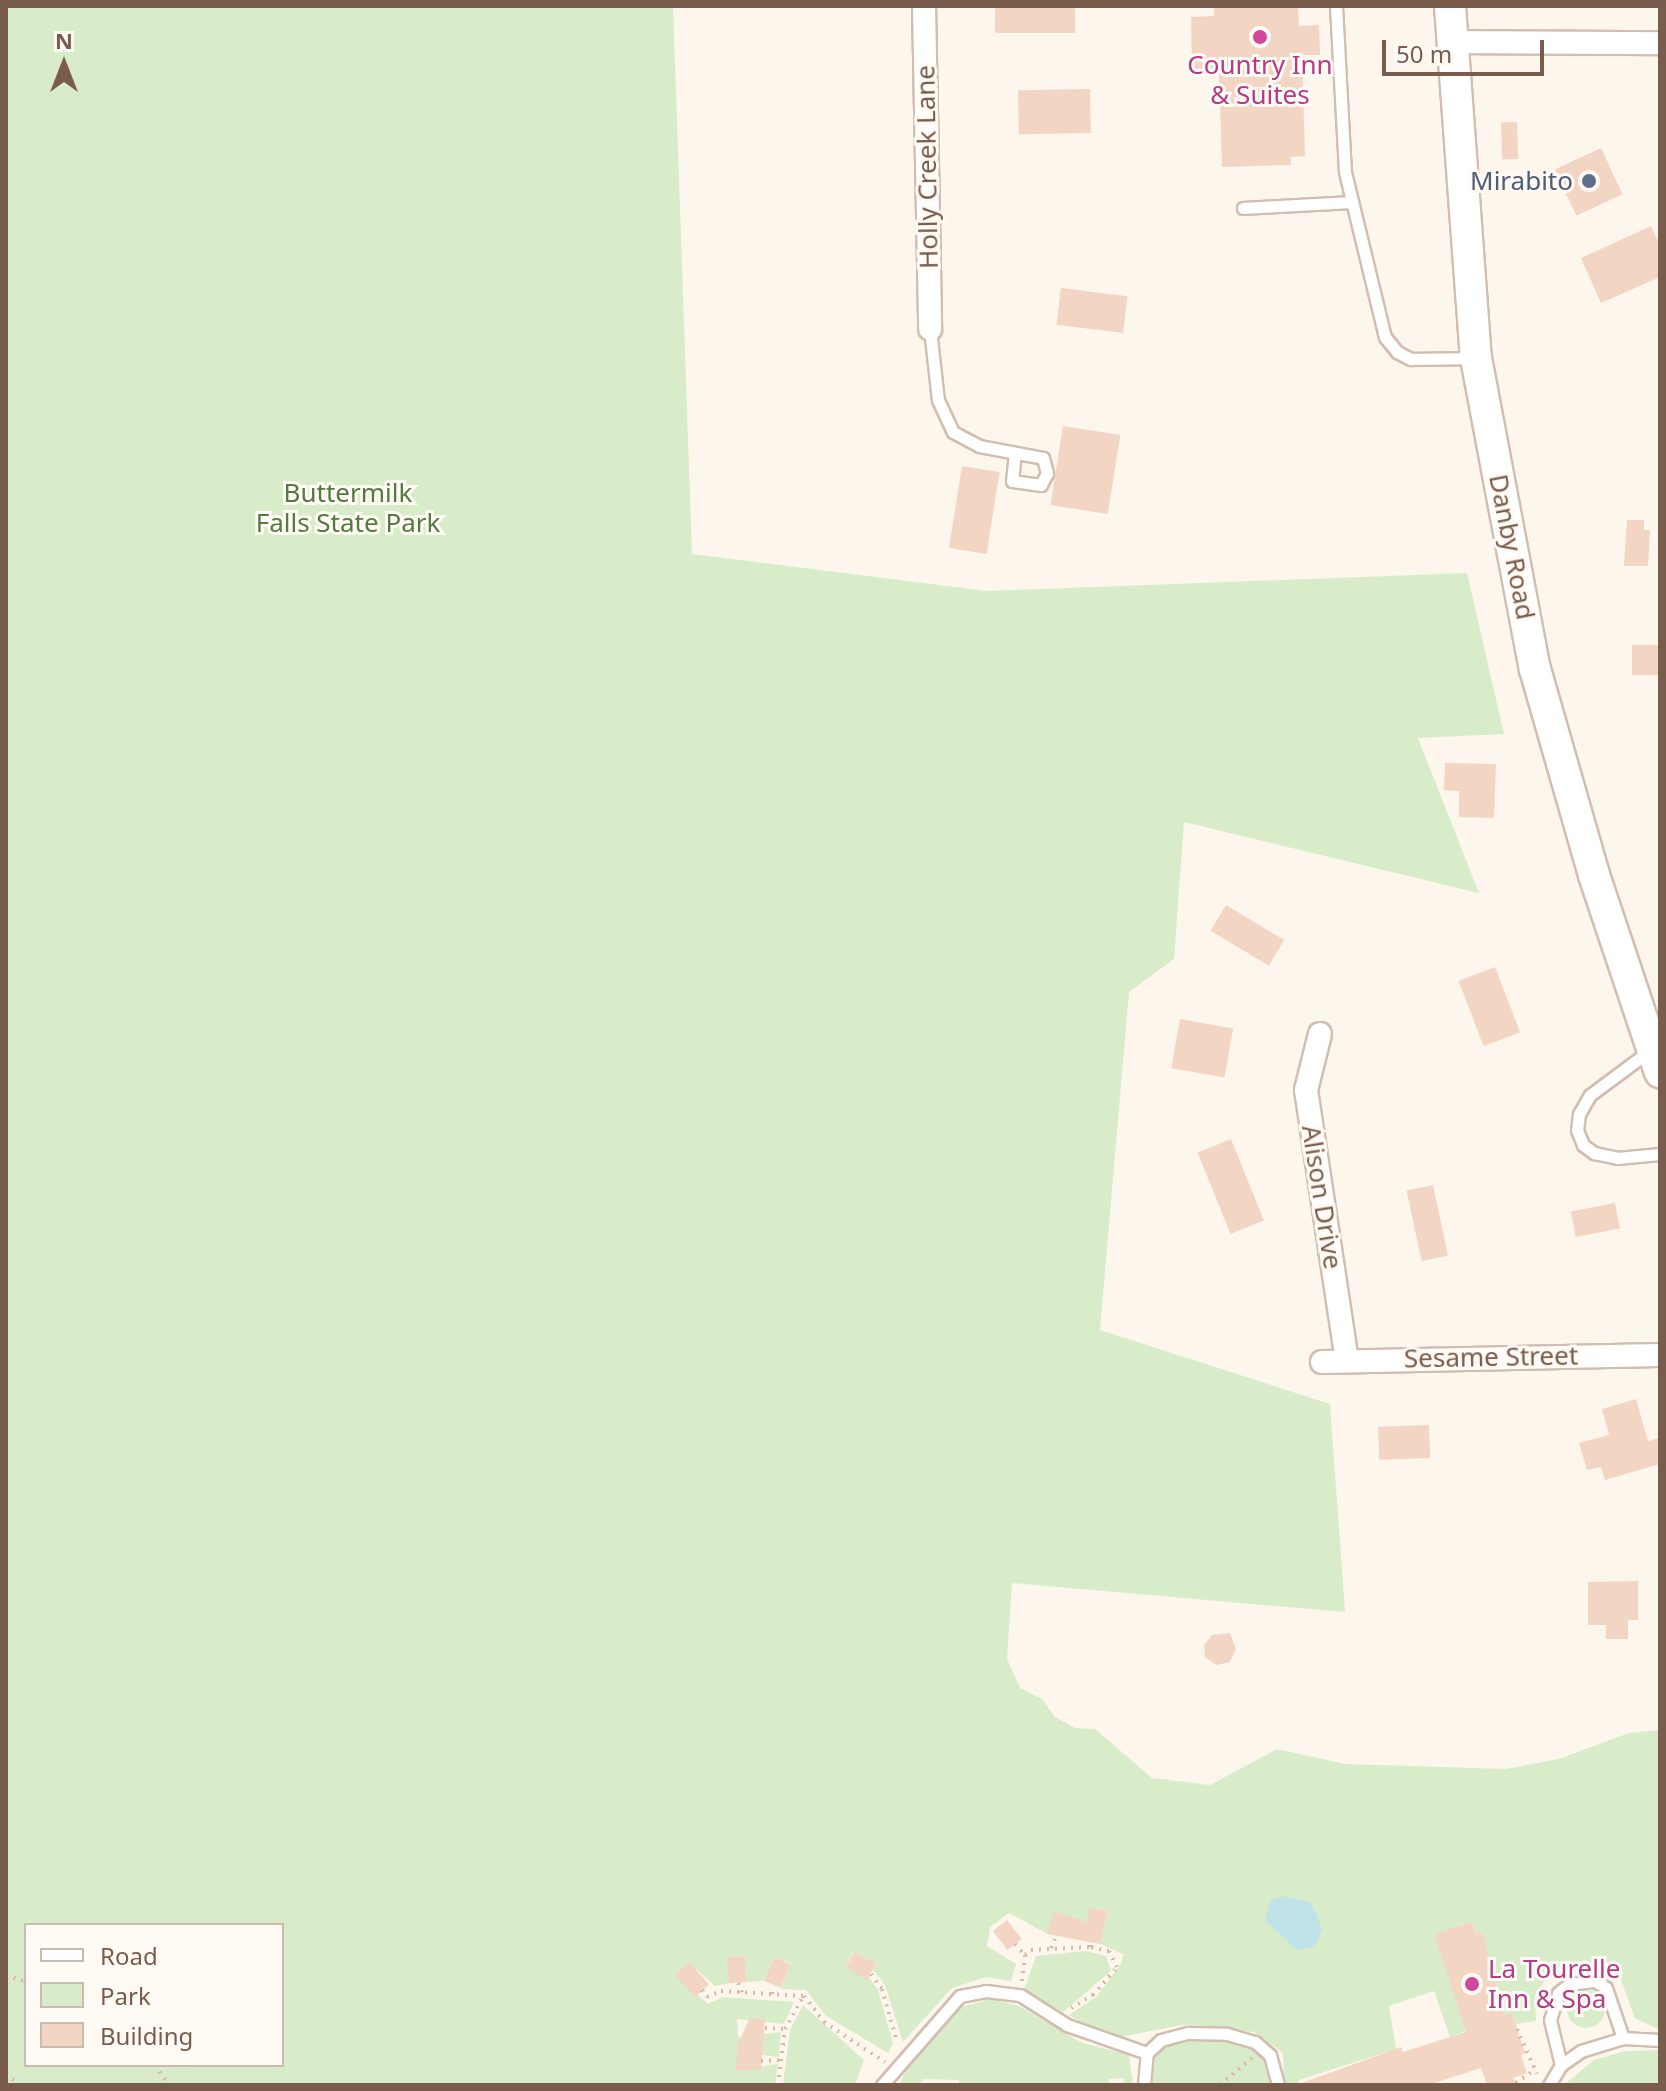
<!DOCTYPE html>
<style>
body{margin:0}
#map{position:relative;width:1666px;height:2091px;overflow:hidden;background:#fdf6ec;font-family:"Noto Sans",sans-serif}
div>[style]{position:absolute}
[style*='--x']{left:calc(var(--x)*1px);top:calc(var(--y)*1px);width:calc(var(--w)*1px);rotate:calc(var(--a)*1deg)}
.green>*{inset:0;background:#d8ecc9}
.round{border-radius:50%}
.water>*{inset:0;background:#bfe3e8}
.building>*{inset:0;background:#f3d5c3;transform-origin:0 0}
.path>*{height:4px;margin-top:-2px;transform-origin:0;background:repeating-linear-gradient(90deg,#d9b8a5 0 2px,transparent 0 8px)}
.roads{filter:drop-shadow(2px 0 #d1beb0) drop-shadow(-2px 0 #d1beb0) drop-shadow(0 2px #d1beb0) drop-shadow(0 -2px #d1beb0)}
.lane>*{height:11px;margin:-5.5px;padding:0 5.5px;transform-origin:5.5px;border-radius:5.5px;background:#fff}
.street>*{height:22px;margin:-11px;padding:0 11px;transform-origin:11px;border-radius:11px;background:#fff}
.secondary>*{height:30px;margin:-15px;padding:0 15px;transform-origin:15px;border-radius:15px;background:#fff}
.dots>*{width:22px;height:22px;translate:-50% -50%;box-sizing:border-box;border:4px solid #fffaf3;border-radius:50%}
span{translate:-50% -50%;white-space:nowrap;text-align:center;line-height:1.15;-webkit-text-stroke:6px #fffaf3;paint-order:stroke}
.hotel-label{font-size:26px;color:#b23c85}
.left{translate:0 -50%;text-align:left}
.street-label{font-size:26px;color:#7a5c4d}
.service-label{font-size:26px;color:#4e5e75}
.right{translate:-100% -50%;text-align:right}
.park-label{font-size:26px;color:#537a41}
.frame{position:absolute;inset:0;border:8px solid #7a5c4d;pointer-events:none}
.legend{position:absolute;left:24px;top:1923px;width:260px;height:144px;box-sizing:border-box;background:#fffaf3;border:2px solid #cabbb1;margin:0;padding:10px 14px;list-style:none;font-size:24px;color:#7a5c4d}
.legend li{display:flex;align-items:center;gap:16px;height:40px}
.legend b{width:40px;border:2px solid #cabbb1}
.north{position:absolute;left:24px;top:24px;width:80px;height:80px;-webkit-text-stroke:6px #fffaf3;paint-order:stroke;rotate:0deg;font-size:22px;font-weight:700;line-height:32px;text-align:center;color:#7a5c4d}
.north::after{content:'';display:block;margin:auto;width:28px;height:36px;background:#7a5c4d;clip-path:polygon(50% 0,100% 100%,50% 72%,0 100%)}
.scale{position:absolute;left:1382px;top:40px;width:162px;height:36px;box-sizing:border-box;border:4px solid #7a5c4d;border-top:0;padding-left:10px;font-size:24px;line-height:28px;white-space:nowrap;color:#7a5c4d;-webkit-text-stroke:6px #fffaf3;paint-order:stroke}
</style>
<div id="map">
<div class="green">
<i style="clip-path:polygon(evenodd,6px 6px,673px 6px,692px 554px,987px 591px,1467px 573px,1504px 734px,1418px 738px,1479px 893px,1184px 822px,1174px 959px,1129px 992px,1100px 1330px,1330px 1404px,1345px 1612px,1012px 1583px,1007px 1659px,1020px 1688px,1042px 1699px,1055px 1717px,1075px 1728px,1095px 1729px,1152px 1778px,1210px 1785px,1277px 1749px,1345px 1764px,1506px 1769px,1559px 1759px,1629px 1733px,1660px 1730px,1660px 2030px,1635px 2018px,1620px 1977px,1586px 1960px,1552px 1969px,1535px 1996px,1536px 2021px,1516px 2024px,1512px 2012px,1504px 2015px,1483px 1933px,1476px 1934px,1472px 1922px,1435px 1934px,1466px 2031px,1450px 2037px,1434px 1991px,1389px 2006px,1396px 2049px,1299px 2080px,1300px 2085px,1284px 2085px,1283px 2053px,1254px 2032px,1182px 2025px,1120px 2037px,1098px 2032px,1069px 2015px,1096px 1997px,1121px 1964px,1123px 1954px,1100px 1944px,1108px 1911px,1091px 1907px,1082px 1939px,1054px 1912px,1047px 1934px,1009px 1913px,990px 1927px,987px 1946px,1016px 1964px,1011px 1981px,986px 1977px,952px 1988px,903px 2042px,885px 1985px,873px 1970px,876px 1964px,853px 1952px,845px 1968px,869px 1977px,878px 1990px,893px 2043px,888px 2053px,826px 2016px,806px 1990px,781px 1989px,791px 1963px,774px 1957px,764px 1981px,747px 1982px,745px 1956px,728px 1957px,729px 1983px,715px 1986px,689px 1963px,675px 1975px,708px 2004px,723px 1997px,794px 2002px,784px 2024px,737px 2019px,738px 2037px,781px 2032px,779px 2057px,737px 2052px,737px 2070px,778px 2064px,775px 2085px,6px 2085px,6px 6px,26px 1925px,282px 1925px,282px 2065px,26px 2065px,26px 1925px)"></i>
<i style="clip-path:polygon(1086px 1951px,1106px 1956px,1111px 1971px,1063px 2012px,1024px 1990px,1036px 1956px)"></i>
<i class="round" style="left:1567px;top:1990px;width:38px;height:38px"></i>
<i style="clip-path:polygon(991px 1999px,1019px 2006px,1080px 2042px,1129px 2055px,1133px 2085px,1124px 2085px,1123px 2078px,1109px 2079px,1109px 2085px,959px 2085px,959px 2080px,922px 2079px,921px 2085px,899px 2085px,911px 2060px,956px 2008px)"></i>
<i style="clip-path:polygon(803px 2005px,864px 2060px,855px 2085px,783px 2085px,790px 2030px)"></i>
<i style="clip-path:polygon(1194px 2038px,1247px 2044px,1264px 2060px,1270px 2085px,1154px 2085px,1150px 2067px,1160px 2048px)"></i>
<i style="clip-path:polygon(1660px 2050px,1660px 2085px,1564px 2085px,1594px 2060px,1625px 2051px)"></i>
</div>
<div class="water">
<i style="clip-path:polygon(1284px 1896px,1309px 1902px,1316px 1912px,1322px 1930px,1314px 1947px,1297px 1950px,1265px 1920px,1270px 1901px)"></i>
</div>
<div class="building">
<i style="left:995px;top:6px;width:80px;height:27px"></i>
<i style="clip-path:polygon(1214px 6px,1298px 6px,1299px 26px,1319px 25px,1320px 55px,1302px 55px,1305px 156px,1291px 157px,1291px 165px,1222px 167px,1219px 71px,1192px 72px,1191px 17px,1214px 16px)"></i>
<i style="left:1090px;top:89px;width:44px;height:72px;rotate:89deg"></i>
<i style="left:1517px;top:122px;width:37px;height:16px;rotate:88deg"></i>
<i style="left:1601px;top:148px;width:51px;height:51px;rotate:65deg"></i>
<i style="clip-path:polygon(1651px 226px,1660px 246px,1660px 277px,1601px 303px,1581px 258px)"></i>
<i style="left:1061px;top:288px;width:67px;height:37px;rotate:7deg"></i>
<i style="left:1063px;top:426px;width:58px;height:80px;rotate:9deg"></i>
<i style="left:962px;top:466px;width:38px;height:83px;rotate:9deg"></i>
<i style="clip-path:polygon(1627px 520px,1644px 520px,1644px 530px,1650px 530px,1648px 566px,1624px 566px)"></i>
<i style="left:1660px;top:645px;width:30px;height:28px;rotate:90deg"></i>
<i style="clip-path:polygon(1445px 763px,1496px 764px,1494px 818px,1459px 817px,1459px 791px,1444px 790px)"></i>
<i style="left:1226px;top:905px;width:68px;height:30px;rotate:31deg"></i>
<i style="left:1495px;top:967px;width:70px;height:39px;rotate:69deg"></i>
<i style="left:1180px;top:1019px;width:54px;height:50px;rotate:10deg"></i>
<i style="left:1231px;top:1139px;width:88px;height:36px;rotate:68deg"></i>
<i style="left:1433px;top:1185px;width:72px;height:27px;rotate:78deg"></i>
<i style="left:1615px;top:1203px;width:26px;height:45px;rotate:79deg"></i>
<i style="clip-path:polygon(1636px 1399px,1648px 1441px,1660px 1438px,1660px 1464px,1605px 1480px,1601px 1467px,1587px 1470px,1579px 1443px,1609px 1435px,1602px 1409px)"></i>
<i style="left:1429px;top:1425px;width:33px;height:51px;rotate:88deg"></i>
<i style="clip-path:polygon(1638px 1581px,1638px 1620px,1628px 1620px,1628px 1639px,1606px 1639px,1606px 1625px,1588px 1625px,1588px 1582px)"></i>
<i style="clip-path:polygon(1230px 1633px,1236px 1649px,1230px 1662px,1216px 1665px,1205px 1657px,1204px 1645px,1212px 1635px)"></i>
<i style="clip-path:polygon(1090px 1907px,1108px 1911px,1100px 1944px,1047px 1934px,1054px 1911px,1087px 1922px)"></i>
<i style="left:1007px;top:1920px;width:24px;height:18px;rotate:52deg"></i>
<i style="clip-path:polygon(1472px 1922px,1476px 1934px,1483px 1933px,1504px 2015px,1512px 2012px,1525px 2053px,1521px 2055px,1527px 2073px,1513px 2078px,1518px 2085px,1487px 2085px,1481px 2068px,1428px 2085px,1296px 2085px,1401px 2047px,1403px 2052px,1466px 2032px,1434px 1934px)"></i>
<i style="left:854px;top:1952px;width:25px;height:18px;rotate:29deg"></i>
<i style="left:745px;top:1956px;width:26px;height:18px;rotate:86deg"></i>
<i style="left:774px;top:1957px;width:18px;height:26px;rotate:22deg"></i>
<i style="left:689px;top:1962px;width:30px;height:19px;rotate:48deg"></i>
<i style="clip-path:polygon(749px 2019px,765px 2019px,761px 2070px,736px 2070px,737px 2048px)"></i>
</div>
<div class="path">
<i style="--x:1015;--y:1944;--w:15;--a:48"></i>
<i style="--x:1051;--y:1948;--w:12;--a:-66"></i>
<i style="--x:871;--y:1974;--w:19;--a:54"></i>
<i style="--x:882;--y:1989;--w:55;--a:74.2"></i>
<i style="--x:6;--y:1975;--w:21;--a:19"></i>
<i style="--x:1022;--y:1981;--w:26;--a:-83"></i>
<i style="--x:1025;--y:1955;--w:8;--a:-40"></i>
<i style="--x:1031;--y:1950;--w:59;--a:-2.9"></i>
<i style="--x:1090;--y:1947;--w:5;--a:-79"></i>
<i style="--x:738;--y:1983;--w:11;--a:68"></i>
<i style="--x:702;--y:1990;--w:9;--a:54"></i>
<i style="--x:707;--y:1997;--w:15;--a:-23"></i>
<i style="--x:721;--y:1991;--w:83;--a:3.4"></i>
<i style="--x:804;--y:1996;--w:33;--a:52"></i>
<i style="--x:824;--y:2022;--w:73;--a:33.3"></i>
<i style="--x:772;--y:1994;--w:8;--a:-76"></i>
<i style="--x:1071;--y:2008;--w:26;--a:-31"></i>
<i style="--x:1093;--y:1995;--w:37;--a:-49"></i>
<i style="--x:1117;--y:1967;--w:18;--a:-117"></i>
<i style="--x:1109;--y:1951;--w:19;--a:-168"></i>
<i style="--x:765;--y:2028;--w:20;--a:3"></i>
<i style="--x:1517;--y:2029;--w:49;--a:66"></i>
<i style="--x:761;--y:2061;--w:20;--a:-3"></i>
<i style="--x:155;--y:2065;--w:24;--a:55"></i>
<i style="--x:6;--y:2074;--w:18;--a:38"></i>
<i style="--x:1516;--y:2083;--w:24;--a:-35"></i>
<i style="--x:778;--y:2085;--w:56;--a:-82.9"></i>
<i style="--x:785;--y:2029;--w:37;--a:-61"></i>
<i style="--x:1220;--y:2085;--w:42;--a:-40.2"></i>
</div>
<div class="roads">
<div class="lane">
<i style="--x:1336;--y:6;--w:166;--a:86.9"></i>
<i style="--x:1345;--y:172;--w:170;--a:76.4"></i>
<i style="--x:1385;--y:337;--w:19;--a:51"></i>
<i style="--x:1397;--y:352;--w:16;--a:27"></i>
<i style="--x:1411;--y:359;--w:64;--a:-0.9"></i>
<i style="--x:1243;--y:208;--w:108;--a:-3.2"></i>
<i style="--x:930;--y:329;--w:71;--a:83.6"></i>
<i style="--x:938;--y:400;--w:35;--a:65"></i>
<i style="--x:953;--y:432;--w:30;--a:28"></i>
<i style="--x:979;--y:446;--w:65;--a:10.6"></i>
<i style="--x:1043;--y:458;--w:16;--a:75"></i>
<i style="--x:1047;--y:473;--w:13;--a:117"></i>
<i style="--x:1041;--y:485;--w:29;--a:-172"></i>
<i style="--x:1012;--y:481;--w:27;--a:-84"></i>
<i style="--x:1652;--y:1049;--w:77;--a:143.4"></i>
<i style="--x:1590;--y:1095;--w:22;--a:120"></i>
<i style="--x:1579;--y:1114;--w:16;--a:97"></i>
<i style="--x:1577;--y:1130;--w:16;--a:68"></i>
<i style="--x:1583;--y:1145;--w:14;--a:36"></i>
<i style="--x:1594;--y:1153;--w:24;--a:12"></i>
<i style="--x:1617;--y:1158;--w:43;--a:-5.3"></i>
<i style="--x:1561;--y:2065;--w:46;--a:-103.7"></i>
<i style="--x:1550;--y:2020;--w:28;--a:-73"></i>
<i style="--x:1558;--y:1993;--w:14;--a:-39"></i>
<i style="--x:1569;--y:1984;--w:26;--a:-7"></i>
<i style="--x:1595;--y:1981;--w:13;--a:32"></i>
<i style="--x:1606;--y:1988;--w:53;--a:71.2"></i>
<i style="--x:882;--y:2085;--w:118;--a:-48.8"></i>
<i style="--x:960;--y:1996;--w:26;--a:-11"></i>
<i style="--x:986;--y:1991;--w:34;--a:7"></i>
<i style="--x:1020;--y:1995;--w:56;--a:32.6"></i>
<i style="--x:1067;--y:2025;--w:85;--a:19.3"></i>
<i style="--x:1144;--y:2085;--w:32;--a:-85"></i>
<i style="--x:1147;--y:2053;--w:19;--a:-43"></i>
<i style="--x:1161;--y:2040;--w:28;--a:-15"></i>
<i style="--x:1188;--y:2033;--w:39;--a:1"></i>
<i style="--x:1227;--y:2034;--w:29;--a:16"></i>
<i style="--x:1255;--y:2042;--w:20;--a:41"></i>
<i style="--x:1270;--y:2055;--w:31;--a:75"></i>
<i style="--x:1549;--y:2085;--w:23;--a:-59"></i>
<i style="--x:1561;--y:2065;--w:24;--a:-35"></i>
<i style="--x:1581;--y:2051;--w:44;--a:-17.2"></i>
<i style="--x:1623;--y:2038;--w:37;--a:3"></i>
</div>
<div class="street">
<i style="--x:924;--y:6;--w:323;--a:88.9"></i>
<i style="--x:1451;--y:42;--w:209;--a:0.3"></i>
<i style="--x:1320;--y:1034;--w:58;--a:104"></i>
<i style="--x:1306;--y:1090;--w:274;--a:81.4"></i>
<i style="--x:1322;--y:1362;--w:338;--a:-1.2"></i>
</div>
<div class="secondary">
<i style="--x:1450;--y:6;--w:353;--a:85.8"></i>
<i style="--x:1476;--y:358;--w:317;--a:79.3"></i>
<i style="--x:1535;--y:669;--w:214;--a:74"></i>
<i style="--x:1594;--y:875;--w:208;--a:71.5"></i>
</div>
</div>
<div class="dots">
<i style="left:1260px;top:37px;background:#d1479c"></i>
<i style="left:1589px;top:181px;background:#5c6f8a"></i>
<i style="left:1472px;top:1984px;background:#d1479c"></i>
</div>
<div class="hotel-label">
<span style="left:1260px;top:80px">Country Inn<br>&amp; Suites</span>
<span class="left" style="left:1488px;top:1984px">La Tourelle<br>Inn &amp; Spa</span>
</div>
<div class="street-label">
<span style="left:927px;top:167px;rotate:-91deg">Holly Creek Lane</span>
<span style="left:1512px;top:547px;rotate:79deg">Danby Road</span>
<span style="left:1322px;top:1197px;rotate:81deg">Alison Drive</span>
<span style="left:1491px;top:1357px;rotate:-1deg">Sesame Street</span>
</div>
<div class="service-label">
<span class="right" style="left:1573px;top:181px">Mirabito</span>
</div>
<div class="park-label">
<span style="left:348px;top:508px">Buttermilk<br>Falls State Park</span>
</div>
<div class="frame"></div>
<ul class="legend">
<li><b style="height:10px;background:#fff"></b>Road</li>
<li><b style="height:22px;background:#d8ecc9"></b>Park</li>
<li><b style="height:22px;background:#f3d5c3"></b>Building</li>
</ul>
<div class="north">N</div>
<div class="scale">50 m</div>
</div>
